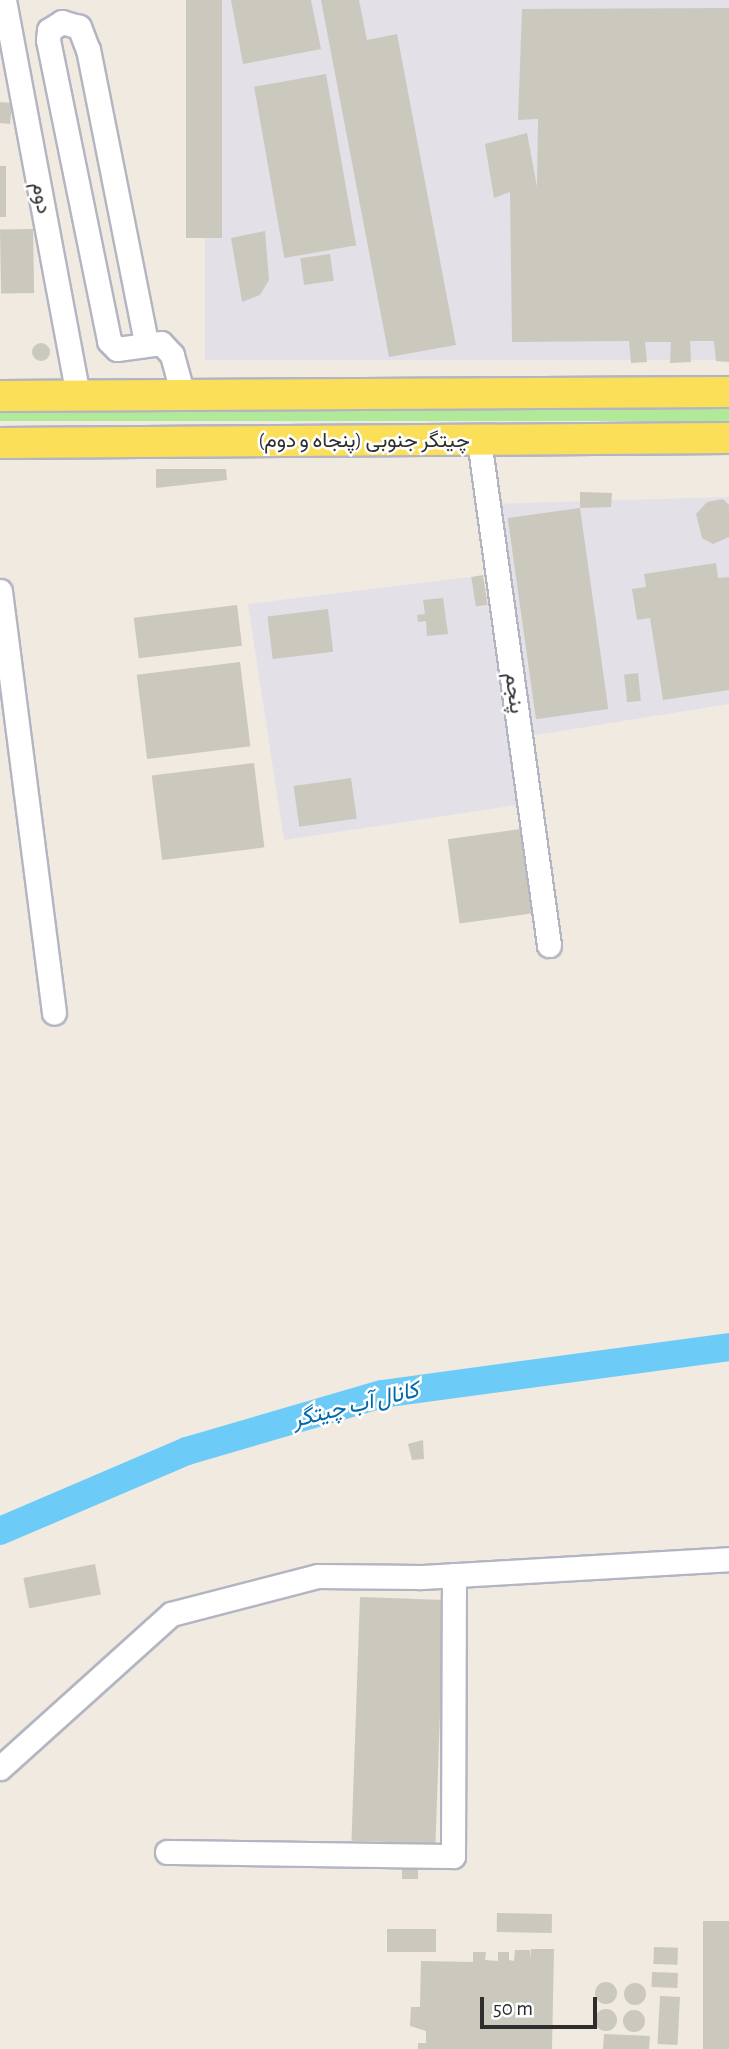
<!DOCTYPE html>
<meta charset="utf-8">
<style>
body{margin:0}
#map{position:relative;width:729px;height:2049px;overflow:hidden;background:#f0eae0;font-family:"Alegreya Sans",Vazirmatn,sans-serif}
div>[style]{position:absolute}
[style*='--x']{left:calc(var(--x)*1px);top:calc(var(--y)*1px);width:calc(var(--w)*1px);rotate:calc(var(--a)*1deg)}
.industrial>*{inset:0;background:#e3e0e8;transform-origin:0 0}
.green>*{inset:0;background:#b0ea99;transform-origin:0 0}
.river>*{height:28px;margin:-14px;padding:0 14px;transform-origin:14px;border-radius:14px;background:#6dcbf8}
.building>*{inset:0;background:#cbc8be;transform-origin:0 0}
.round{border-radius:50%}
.roads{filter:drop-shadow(2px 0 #b4b5c2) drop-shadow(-2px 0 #b4b5c2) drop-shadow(0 2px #b4b5c2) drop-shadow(0 -2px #b4b5c2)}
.minor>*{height:23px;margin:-11.5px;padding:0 11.5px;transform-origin:11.5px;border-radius:11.5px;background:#fff}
.major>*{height:30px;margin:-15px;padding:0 15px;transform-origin:15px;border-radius:15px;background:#fcdf59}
span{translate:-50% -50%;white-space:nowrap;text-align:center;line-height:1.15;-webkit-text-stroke:5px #fff;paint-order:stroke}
.street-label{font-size:21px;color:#2e2e2e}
.water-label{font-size:23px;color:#0369ad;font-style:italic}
.scale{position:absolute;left:480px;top:1997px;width:117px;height:32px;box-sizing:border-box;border:4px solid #2e2e2e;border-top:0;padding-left:9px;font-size:21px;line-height:24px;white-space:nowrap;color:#2e2e2e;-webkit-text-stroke:5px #fff;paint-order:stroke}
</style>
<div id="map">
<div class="industrial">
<i style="left:205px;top:0;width:524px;height:360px"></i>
<i style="clip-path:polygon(729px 497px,729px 704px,529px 736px,495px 504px)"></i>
<i style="clip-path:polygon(471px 577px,476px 606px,488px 605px,517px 805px,284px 840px,248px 604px)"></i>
</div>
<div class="green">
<i style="left:729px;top:404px;width:17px;height:729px;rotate:90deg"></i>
</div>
<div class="river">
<i style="--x:0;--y:1531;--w:203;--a:-23.2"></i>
<i style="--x:187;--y:1451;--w:203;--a:-16.3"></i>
<i style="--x:382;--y:1394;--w:350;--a:-7.7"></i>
</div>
<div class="building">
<i style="left:186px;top:0;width:36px;height:238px"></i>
<i style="clip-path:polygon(231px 0,311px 0,321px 49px,243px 64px)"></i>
<i style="clip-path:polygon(321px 0,359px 0,367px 40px,397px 34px,456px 345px,389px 357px)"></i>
<i style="clip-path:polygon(729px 8px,729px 362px,716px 361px,714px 341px,690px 341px,691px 362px,670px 363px,671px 342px,645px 342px,647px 362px,631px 363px,629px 341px,512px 342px,510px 192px,494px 198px,485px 144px,527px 133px,537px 187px,538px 119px,518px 120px,522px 9px)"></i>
<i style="left:326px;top:74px;width:174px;height:73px;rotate:80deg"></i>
<i style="left:0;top:102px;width:12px;height:21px;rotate:5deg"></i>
<i style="left:0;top:166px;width:6px;height:51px"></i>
<i style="left:33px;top:229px;width:64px;height:33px;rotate:89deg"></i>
<i style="clip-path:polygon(265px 231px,269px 280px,260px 295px,242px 302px,231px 238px)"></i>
<i style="left:330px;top:254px;width:27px;height:30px;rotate:82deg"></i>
<i class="round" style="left:32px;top:343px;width:18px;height:18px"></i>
<i style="clip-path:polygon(156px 469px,226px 469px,227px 480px,156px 488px)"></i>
<i style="clip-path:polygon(580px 492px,612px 493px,611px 507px,580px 508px)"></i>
<i style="clip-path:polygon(723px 499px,729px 505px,729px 537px,713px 544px,702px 538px,696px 514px,707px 502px)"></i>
<i style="left:580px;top:508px;width:203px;height:73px;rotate:82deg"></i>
<i style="clip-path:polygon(716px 563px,718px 578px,729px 577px,729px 690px,663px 700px,650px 618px,637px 620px,632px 589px,646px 587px,644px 574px)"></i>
<i style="left:483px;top:575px;width:30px;height:12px;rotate:81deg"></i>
<i style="clip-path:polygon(443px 598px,448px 634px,427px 636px,426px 621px,418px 622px,417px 615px,425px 614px,423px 600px)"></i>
<i style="left:237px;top:605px;width:41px;height:104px;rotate:83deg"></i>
<i style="left:328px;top:609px;width:43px;height:61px;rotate:83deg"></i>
<i style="left:240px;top:662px;width:85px;height:104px;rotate:83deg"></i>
<i style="left:638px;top:673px;width:28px;height:14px;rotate:84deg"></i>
<i style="left:254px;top:763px;width:85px;height:103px;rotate:83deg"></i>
<i style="left:351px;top:778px;width:41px;height:58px;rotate:82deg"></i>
<i style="left:521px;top:829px;width:85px;height:74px;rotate:82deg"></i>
<i style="clip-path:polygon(423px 1440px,424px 1459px,412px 1460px,408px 1444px)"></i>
<i style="left:95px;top:1564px;width:31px;height:73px;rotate:79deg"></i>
<i style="left:360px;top:1597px;width:84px;height:244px;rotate:2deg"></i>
<i style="left:402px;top:1859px;width:16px;height:20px"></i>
<i style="left:497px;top:1913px;width:55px;height:19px;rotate:1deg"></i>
<i style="left:703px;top:1921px;width:26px;height:128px"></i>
<i style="left:387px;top:1929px;width:49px;height:23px"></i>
<i style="left:654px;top:1947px;width:24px;height:17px;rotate:2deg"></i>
<i style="clip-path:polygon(531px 1949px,554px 1949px,552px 2049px,418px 2049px,418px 2043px,426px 2043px,426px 2031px,410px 2026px,411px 2007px,420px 2007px,421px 1961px,473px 1962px,473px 1952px,486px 1952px,485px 1960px,498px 1961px,498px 1952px,509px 1952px,509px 1960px,514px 1961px,515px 1950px,530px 1950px,531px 1959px)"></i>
<i style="left:652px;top:1972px;width:26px;height:15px;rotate:2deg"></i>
<i class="round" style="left:595px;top:1982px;width:22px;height:22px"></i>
<i class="round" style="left:624px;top:1983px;width:22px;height:22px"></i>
<i style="left:660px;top:1996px;width:20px;height:48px;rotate:3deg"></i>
<i class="round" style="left:595px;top:2009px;width:22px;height:22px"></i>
<i class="round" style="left:623px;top:2010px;width:22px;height:22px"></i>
<i style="clip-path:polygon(604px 2034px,650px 2036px,649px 2049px,603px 2049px)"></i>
</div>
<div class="roads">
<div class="minor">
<i style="--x:4;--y:0;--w:403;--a:79.4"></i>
<i style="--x:146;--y:342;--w:298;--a:-101.2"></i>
<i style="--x:88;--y:50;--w:25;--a:-111"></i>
<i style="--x:79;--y:27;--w:18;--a:-164"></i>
<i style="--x:62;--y:22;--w:15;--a:148"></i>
<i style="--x:49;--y:30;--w:10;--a:96"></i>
<i style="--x:48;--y:40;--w:307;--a:78.5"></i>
<i style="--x:109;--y:341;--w:11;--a:45"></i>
<i style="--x:117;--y:349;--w:44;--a:-7.8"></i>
<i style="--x:161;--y:343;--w:16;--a:47"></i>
<i style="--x:172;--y:355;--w:41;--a:74.6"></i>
<i style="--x:479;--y:440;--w:510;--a:82.11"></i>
<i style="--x:0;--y:591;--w:425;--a:82.7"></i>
<i style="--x:0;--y:1768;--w:230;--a:-42"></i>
<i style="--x:171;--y:1614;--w:152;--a:-14.5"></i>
<i style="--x:318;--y:1576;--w:103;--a:0.6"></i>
<i style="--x:421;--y:1577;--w:309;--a:-3.3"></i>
<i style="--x:167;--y:1852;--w:286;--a:0.8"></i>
<i style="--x:453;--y:1856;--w:281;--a:-89.8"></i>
</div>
<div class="major">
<i style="--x:0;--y:396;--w:729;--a:-0.31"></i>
<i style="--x:0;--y:443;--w:729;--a:-0.39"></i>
</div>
</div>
<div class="street-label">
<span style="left:41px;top:198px;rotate:79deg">دوم</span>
<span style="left:364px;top:441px">چیتگر جنوبی (پنجاه و دوم)</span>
<span style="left:514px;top:693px;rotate:82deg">پنجم</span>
</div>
<div class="water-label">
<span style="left:356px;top:1406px;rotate:-14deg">کانال آب چیتگر</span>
</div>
<div class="scale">50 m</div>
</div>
